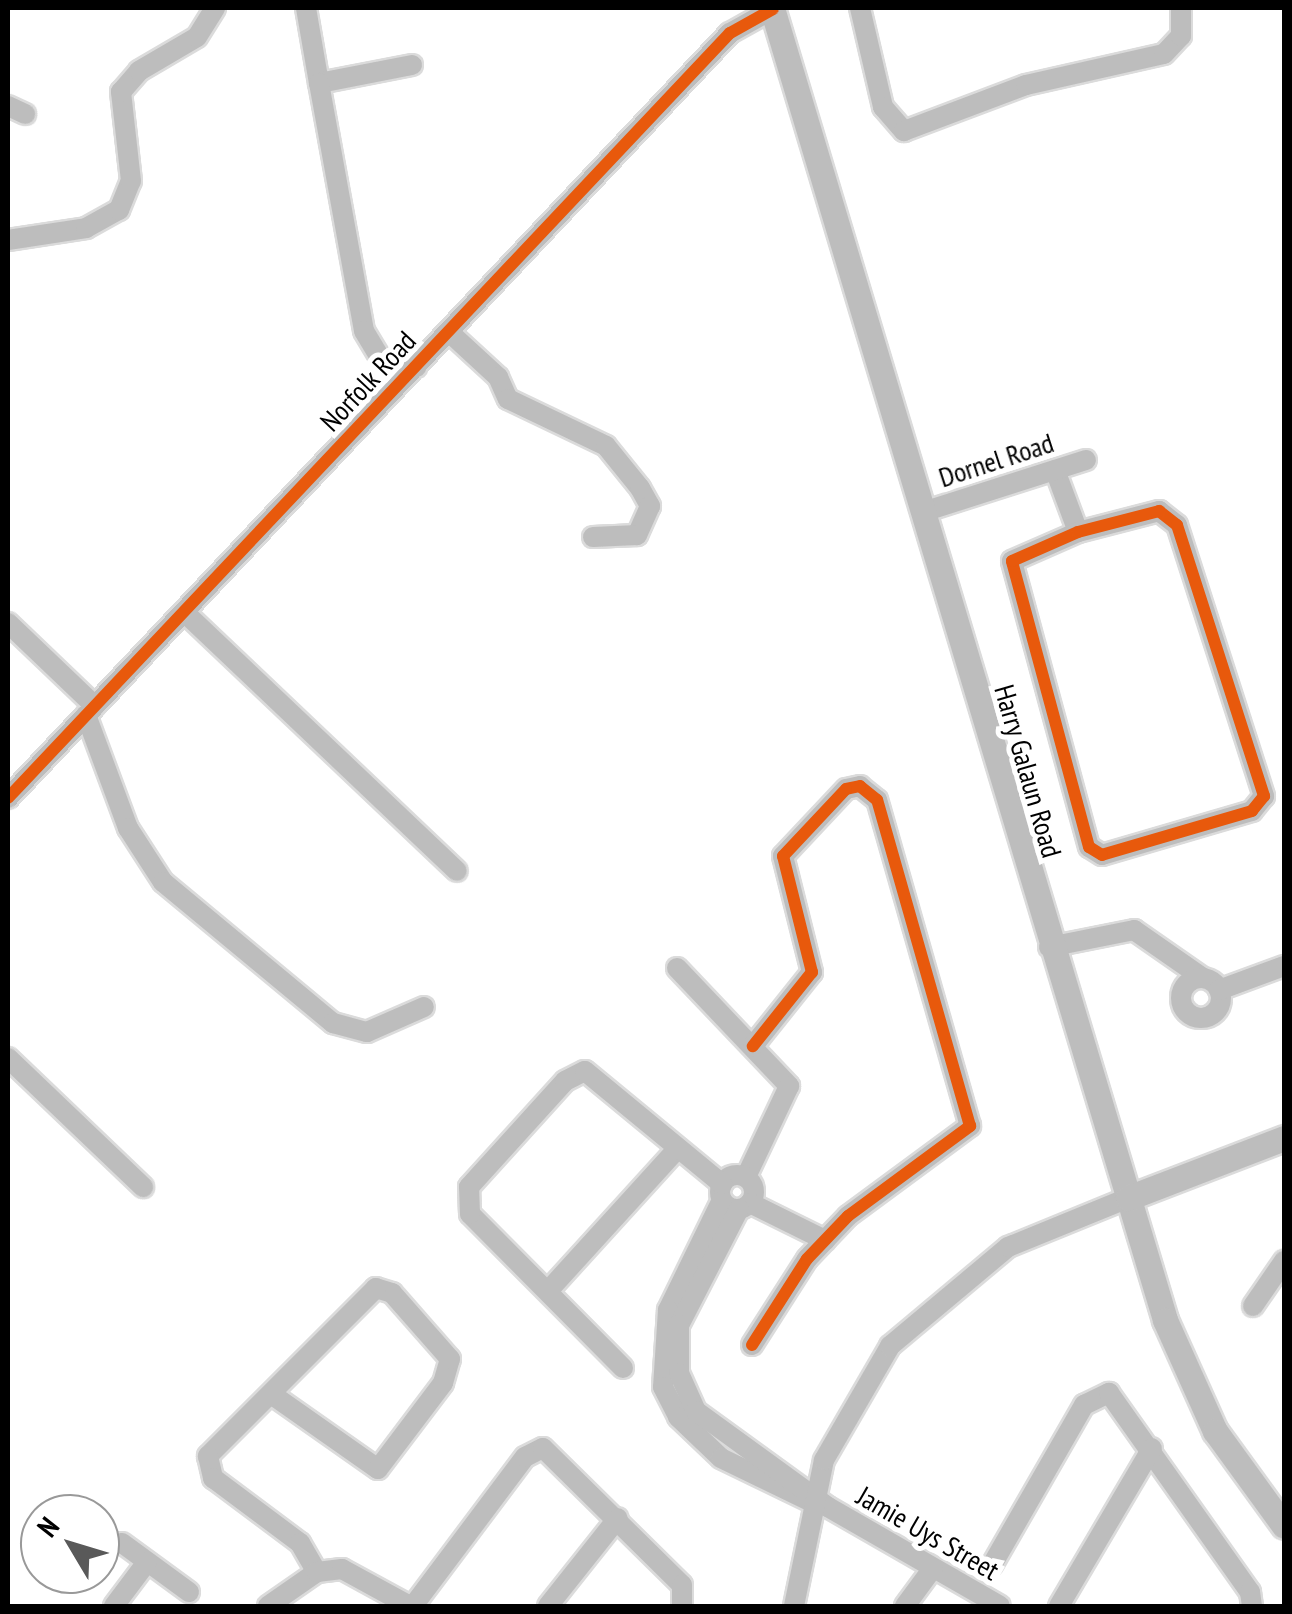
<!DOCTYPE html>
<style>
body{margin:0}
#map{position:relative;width:1292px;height:1614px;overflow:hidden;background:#fff;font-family:"PT Sans Narrow",sans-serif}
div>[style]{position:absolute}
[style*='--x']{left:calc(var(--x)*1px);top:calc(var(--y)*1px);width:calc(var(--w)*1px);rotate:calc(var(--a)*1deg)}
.roads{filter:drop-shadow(2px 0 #dbdbdb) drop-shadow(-2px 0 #dbdbdb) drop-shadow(0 2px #dbdbdb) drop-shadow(0 -2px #dbdbdb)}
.minor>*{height:20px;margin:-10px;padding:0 10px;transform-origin:10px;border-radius:10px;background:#bdbdbd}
.minor>.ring{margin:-10px;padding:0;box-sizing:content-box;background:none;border:20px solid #bdbdbd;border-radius:50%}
.major>*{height:25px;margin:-12.5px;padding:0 12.5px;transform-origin:12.5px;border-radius:12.5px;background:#bdbdbd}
.cycleway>*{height:12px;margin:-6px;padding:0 6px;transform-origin:6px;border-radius:6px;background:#e8590c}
span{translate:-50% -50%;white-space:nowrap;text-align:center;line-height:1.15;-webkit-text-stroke:10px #fff;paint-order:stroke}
.street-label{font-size:28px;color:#000}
.frame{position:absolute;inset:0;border:10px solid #000;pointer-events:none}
.north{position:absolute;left:20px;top:1494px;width:100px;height:100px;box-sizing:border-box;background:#fff;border:2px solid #999;border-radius:50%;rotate:308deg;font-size:28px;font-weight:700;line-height:40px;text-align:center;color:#000}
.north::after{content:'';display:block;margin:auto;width:35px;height:45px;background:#595959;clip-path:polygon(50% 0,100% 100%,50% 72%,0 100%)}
</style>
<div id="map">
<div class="roads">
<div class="minor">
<i style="--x:306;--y:8;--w:76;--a:80.2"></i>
<i style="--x:860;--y:8;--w:102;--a:76.9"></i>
<i style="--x:883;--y:107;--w:32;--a:49"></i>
<i style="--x:904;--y:131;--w:130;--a:-20.7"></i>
<i style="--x:1026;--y:85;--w:141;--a:-12.7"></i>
<i style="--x:1164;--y:54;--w:25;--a:-47"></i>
<i style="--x:1181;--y:36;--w:28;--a:-90"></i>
<i style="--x:412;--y:65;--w:95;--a:169"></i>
<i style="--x:319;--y:83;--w:252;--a:79.7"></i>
<i style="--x:364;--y:331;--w:35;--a:59"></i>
<i style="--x:382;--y:361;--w:35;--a:10"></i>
<i style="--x:8;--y:106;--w:19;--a:25"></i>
<i style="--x:8;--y:240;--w:79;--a:-8.7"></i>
<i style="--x:86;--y:228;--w:38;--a:-29"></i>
<i style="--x:119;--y:210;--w:31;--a:-68"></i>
<i style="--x:131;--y:181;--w:90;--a:-96.4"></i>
<i style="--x:121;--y:92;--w:28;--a:-49"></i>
<i style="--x:139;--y:71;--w:67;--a:-30.4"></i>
<i style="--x:197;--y:37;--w:34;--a:-58"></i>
<i style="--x:449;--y:332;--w:67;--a:42.6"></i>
<i style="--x:498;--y:377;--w:24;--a:66"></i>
<i style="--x:508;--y:399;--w:109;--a:25.6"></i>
<i style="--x:606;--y:446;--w:54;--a:51"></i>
<i style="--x:640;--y:488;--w:21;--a:61"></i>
<i style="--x:650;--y:506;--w:32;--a:114"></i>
<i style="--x:637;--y:535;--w:44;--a:177.4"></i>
<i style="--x:1055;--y:470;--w:66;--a:69.6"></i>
<i style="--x:1159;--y:511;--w:23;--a:38"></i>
<i style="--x:1177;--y:525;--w:285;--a:72.2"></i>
<i style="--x:1264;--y:796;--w:19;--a:129"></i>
<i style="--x:1252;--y:811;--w:156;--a:163.7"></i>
<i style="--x:1102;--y:855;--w:15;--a:-148"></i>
<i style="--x:1089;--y:847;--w:296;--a:-105.1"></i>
<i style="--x:1012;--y:561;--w:72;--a:-23.7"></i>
<i style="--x:1078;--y:532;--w:84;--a:-14.5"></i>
<i style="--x:923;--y:512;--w:171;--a:-17.7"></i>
<i style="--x:184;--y:612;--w:376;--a:43.5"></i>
<i style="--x:8;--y:623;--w:120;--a:43.7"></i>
<i style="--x:86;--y:715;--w:121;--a:69.6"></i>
<i style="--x:128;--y:828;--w:64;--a:57.1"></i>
<i style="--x:163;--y:882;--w:221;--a:39.7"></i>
<i style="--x:333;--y:1023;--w:35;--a:15"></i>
<i style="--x:367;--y:1032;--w:62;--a:-23.7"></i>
<i style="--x:8;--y:798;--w:1052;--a:-46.66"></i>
<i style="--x:730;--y:33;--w:49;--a:-29.2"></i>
<i style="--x:1049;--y:947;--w:87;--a:-11.3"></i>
<i style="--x:1134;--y:930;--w:84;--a:34.8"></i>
<i style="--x:677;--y:968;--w:163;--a:46.5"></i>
<i style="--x:789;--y:1086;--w:101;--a:115.3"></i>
<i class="ring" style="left:1181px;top:978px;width:20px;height:20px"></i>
<i style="--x:1219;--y:990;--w:69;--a:-20.3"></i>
<i style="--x:8;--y:1058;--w:187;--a:43.7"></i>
<i class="ring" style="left:720px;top:1175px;width:14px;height:14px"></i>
<i style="--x:722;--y:1200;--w:123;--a:116.1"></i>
<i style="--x:668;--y:1310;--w:77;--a:93.7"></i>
<i style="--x:663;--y:1387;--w:34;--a:63"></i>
<i style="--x:678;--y:1417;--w:59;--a:43.6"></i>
<i style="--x:721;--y:1458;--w:108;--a:25.9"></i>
<i style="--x:750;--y:1203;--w:84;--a:26.3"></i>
<i style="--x:739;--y:1209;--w:131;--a:117.3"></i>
<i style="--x:679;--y:1325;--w:48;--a:90"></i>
<i style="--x:679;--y:1373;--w:42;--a:65.9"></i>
<i style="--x:696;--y:1411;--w:163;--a:36"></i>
<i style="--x:828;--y:1507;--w:198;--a:29.9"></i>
<i style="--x:548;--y:1291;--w:193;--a:-47.7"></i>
<i style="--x:1253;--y:1306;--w:55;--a:-55.4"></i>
<i style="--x:752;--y:1345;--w:102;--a:-57.4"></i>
<i style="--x:807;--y:1259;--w:59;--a:-46.4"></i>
<i style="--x:848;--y:1216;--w:152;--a:-36.4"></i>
<i style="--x:970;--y:1126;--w:339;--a:-105.9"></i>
<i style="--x:877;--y:800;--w:22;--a:-141"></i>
<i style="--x:860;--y:786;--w:14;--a:168"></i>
<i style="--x:846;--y:789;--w:92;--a:133.2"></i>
<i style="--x:783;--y:856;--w:120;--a:76"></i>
<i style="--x:812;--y:972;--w:95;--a:128.6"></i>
<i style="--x:623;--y:1368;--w:217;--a:-134.8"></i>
<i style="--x:470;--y:1214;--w:27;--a:-92"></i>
<i style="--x:469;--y:1187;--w:143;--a:-47.8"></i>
<i style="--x:565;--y:1081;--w:22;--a:-27"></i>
<i style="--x:585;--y:1071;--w:178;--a:39.5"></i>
<i style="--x:274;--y:1396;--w:127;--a:35.1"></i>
<i style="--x:378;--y:1469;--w:108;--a:-52.9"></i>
<i style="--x:443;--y:1383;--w:25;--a:-74"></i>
<i style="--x:450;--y:1359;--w:88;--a:-131.3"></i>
<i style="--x:392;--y:1293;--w:17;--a:-163"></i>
<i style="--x:376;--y:1288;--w:238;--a:135"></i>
<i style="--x:208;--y:1456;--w:23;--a:77"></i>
<i style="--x:213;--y:1478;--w:109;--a:36.8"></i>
<i style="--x:300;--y:1543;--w:34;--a:60"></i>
<i style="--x:122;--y:1543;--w:83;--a:36.2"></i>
<i style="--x:992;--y:1565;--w:185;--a:-60.1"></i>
<i style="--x:1084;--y:1405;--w:28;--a:-26"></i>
<i style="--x:1109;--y:1393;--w:244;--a:54.7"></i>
<i style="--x:1250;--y:1592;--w:14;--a:82"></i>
<i style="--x:114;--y:1606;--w:55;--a:-53.1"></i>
<i style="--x:268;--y:1606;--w:60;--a:-34.8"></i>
<i style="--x:317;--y:1572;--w:25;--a:-7"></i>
<i style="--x:342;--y:1569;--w:77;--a:28.6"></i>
<i style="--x:413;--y:1606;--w:186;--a:-53.1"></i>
<i style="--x:525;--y:1457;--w:20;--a:-27"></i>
<i style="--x:543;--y:1448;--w:195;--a:44.6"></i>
<i style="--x:682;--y:1585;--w:21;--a:90"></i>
<i style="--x:548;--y:1606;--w:112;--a:-51.5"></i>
<i style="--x:794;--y:1606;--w:149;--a:-78.4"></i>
<i style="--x:824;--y:1460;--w:132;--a:-59.9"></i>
<i style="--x:890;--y:1346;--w:154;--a:-40"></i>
<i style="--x:1008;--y:1247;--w:130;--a:-22.2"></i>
<i style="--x:905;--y:1606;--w:47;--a:-53.6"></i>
<i style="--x:1059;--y:1606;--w:183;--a:-59.5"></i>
</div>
<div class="major">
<i style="--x:772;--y:8;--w:1370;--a:73.32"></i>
<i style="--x:1165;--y:1320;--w:122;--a:65.8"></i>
<i style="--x:1215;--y:1431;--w:117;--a:54"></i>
<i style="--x:1128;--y:1198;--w:167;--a:-21"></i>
</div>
</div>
<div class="cycleway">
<i style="--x:1159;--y:511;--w:23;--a:38"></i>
<i style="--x:1177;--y:525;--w:285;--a:72.2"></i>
<i style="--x:1264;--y:796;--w:19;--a:129"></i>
<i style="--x:1252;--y:811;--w:156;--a:163.7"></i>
<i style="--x:1102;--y:855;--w:15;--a:-148"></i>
<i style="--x:1089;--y:847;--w:296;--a:-105.1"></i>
<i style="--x:1012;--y:561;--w:72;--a:-23.7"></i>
<i style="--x:1078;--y:532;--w:84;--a:-14.5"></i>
<i style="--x:8;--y:798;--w:1052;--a:-46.66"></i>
<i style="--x:730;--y:33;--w:49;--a:-29.2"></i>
<i style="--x:752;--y:1345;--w:102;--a:-57.4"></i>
<i style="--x:807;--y:1259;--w:59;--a:-46.4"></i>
<i style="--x:848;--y:1216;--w:152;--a:-36.4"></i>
<i style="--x:970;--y:1126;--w:339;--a:-105.9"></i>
<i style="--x:877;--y:800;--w:22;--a:-141"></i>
<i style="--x:860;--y:786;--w:14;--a:168"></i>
<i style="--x:846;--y:789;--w:92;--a:133.2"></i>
<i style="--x:783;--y:856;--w:120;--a:76"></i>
<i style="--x:812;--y:972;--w:95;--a:128.6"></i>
</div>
<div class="street-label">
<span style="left:368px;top:381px;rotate:-47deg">Norfolk Road</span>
<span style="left:996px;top:460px;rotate:-18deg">Dornel Road</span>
<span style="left:1028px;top:771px;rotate:74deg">Harry Galaun Road</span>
<span style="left:928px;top:1533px;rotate:30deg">Jamie Uys Street</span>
</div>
<div class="frame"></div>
<div class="north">N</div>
</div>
